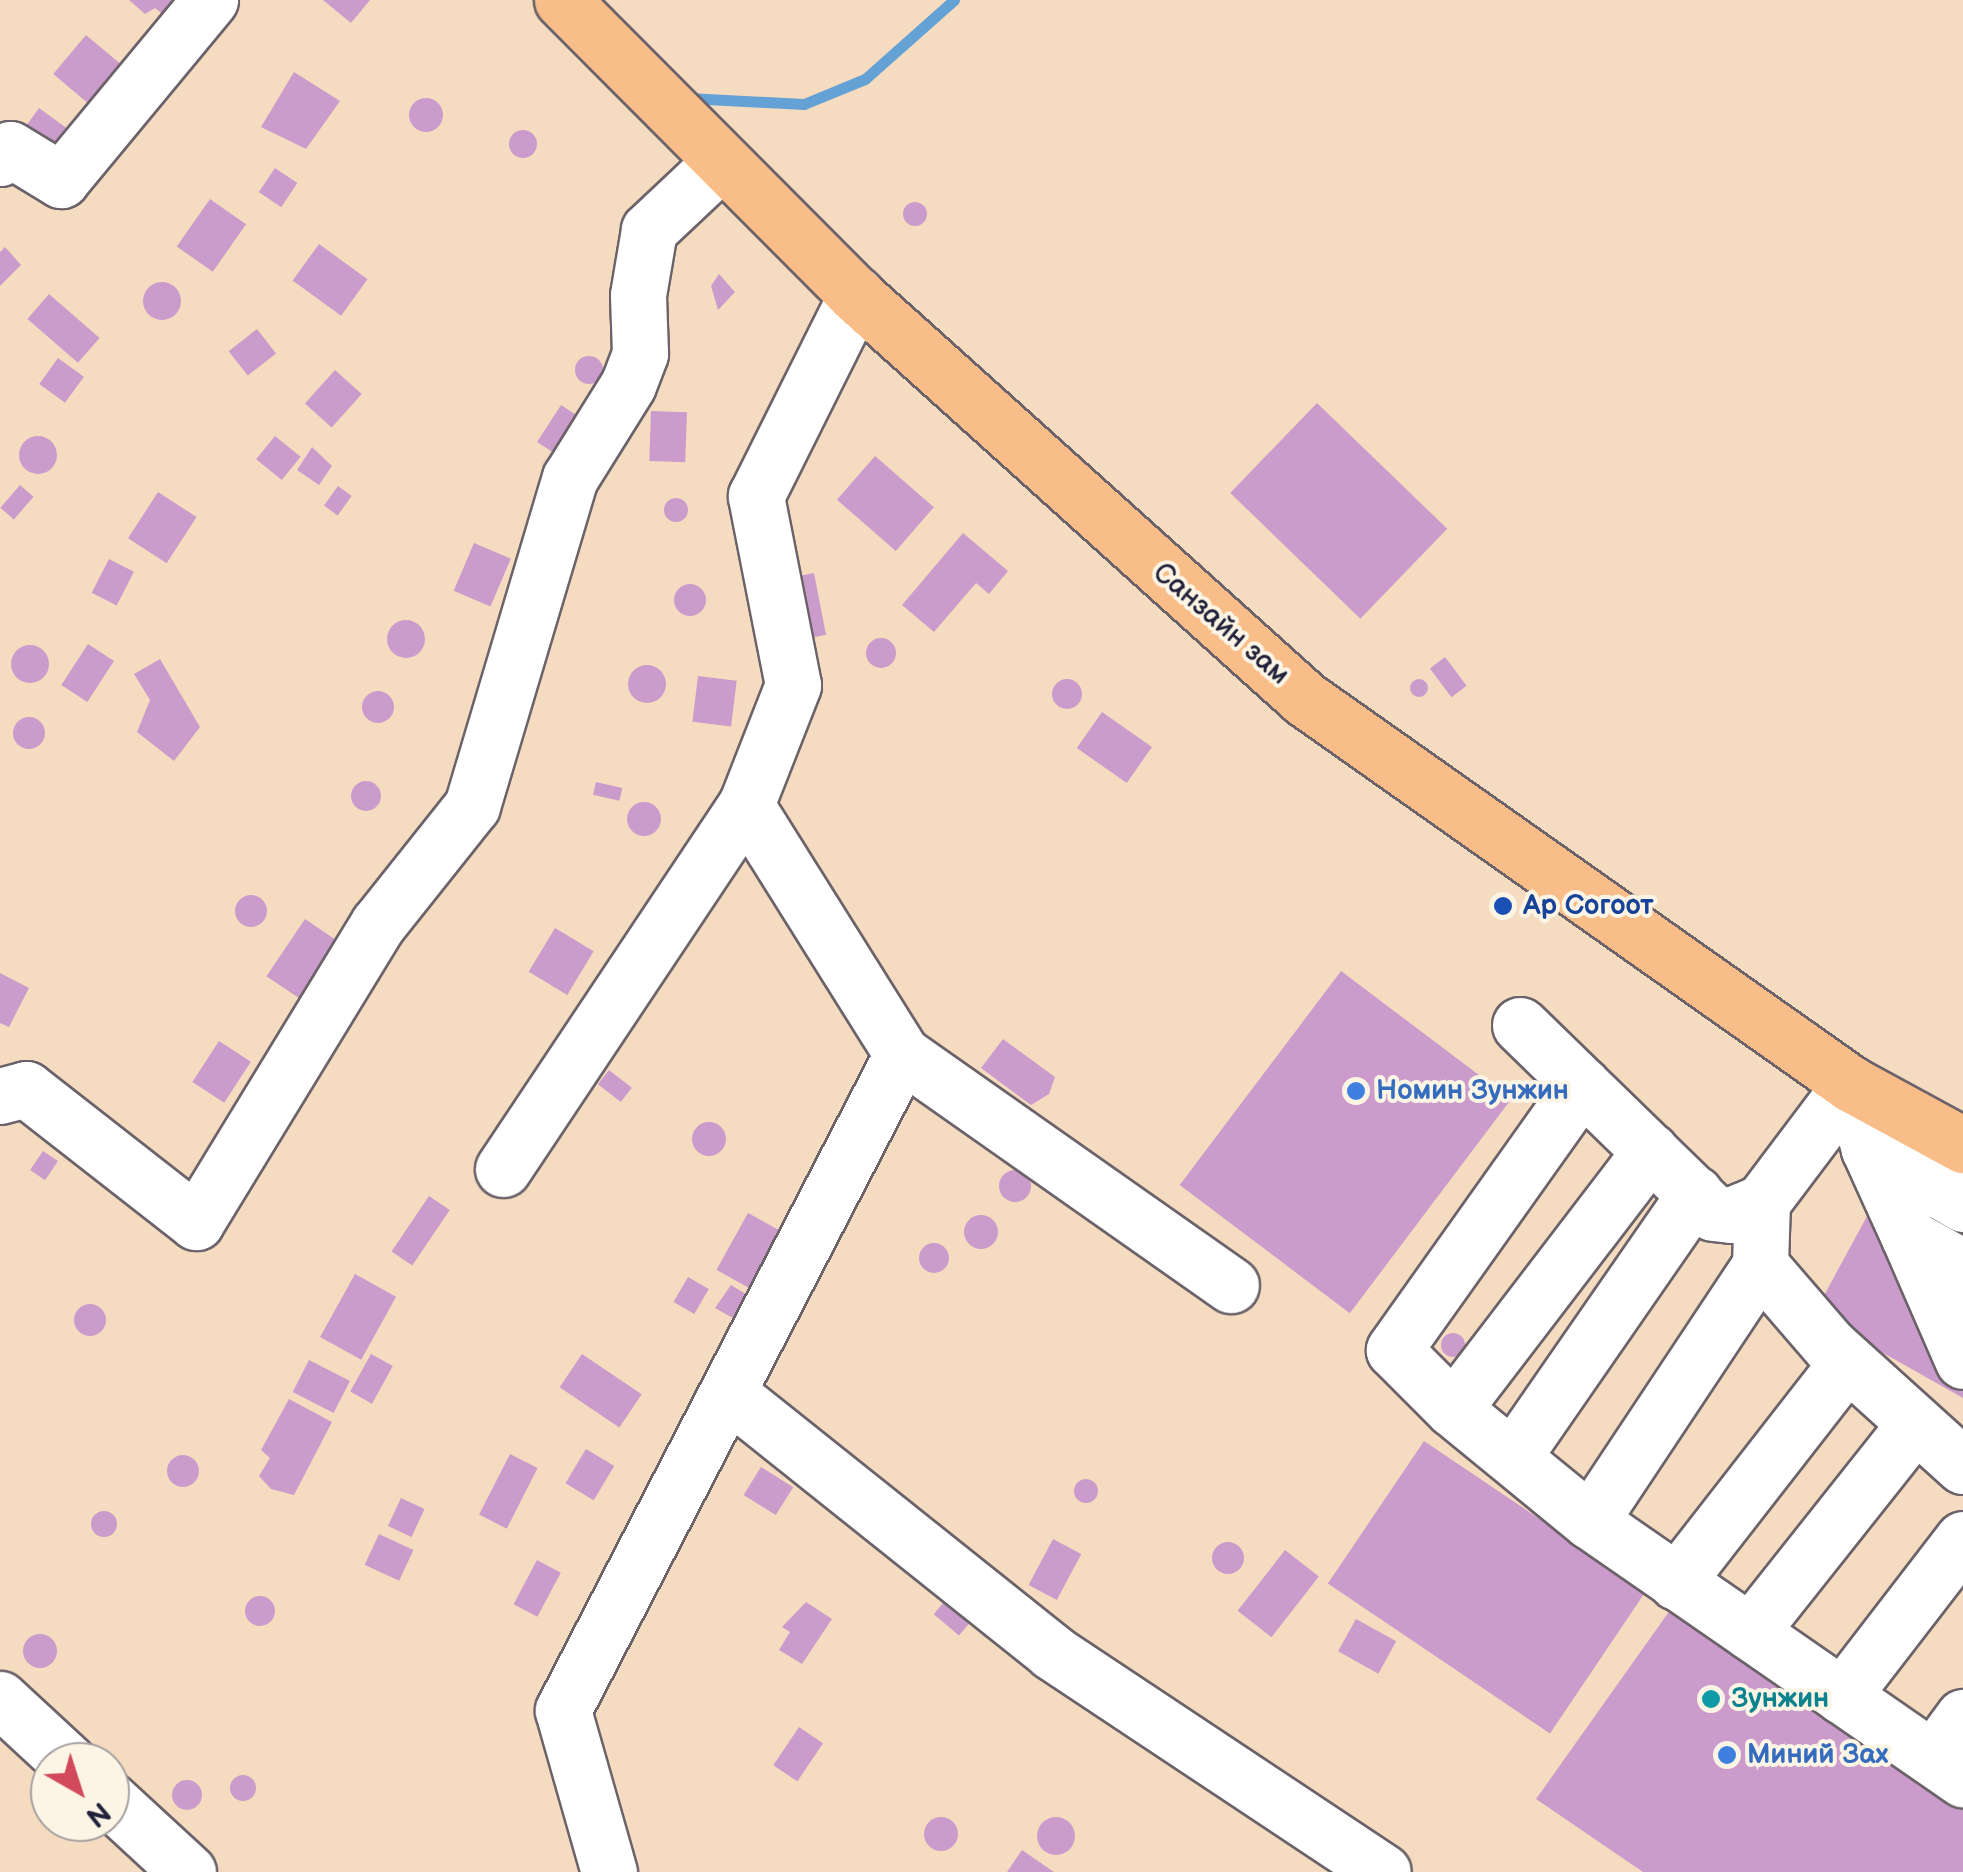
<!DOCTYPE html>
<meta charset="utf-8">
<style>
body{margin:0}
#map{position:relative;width:1963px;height:1872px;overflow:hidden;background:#f5dcc0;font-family:"Balsamiq Sans",sans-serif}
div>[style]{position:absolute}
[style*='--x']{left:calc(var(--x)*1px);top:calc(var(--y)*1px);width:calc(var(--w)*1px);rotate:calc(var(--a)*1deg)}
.stream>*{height:11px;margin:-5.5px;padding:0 5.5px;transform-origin:5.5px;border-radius:5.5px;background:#64a1d5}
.building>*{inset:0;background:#cb9ccb;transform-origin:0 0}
.round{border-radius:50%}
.roads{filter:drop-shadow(2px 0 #6c636a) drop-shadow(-2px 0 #6c636a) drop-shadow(0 2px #6c636a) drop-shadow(0 -2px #6c636a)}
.minor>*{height:55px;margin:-27.5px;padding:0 27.5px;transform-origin:27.5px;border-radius:27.5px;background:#fff}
.major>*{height:55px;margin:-27.5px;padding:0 27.5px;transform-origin:27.5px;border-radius:27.5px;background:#f8bd88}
.dots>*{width:28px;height:28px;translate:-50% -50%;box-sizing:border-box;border:5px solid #fcf5e5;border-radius:50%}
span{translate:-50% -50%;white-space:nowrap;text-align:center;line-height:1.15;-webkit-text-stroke:8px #fcf5e5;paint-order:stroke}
.street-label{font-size:28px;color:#22223b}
.transit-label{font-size:28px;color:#164399;font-weight:700}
.left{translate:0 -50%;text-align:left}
.shop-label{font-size:28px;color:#366cbe;font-weight:700}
.culture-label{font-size:28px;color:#0d838f;font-weight:700}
.north{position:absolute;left:30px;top:1742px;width:100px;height:100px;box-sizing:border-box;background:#fcf5e5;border:2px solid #a5a1a1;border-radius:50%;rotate:141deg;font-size:28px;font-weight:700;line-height:40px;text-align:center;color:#22223b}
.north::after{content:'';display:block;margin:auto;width:35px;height:45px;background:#d1495b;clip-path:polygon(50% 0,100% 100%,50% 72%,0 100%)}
</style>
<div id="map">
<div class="stream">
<i style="--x:688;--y:98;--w:116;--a:3"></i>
<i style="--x:804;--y:104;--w:66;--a:-22.3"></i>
<i style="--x:865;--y:79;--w:119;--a:-41.6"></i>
</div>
<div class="building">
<i style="clip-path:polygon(129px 0,180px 0,165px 16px,155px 8px,145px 14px)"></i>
<i style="clip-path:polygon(323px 0,370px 0,351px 23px)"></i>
<i style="left:86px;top:35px;width:47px;height:51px;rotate:40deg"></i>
<i style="clip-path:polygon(294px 72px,340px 101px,306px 149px,261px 127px)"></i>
<i class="round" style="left:409px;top:98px;width:34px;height:34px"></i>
<i style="left:39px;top:108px;width:39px;height:24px;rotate:36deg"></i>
<i class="round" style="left:509px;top:130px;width:28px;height:28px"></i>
<i style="left:275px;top:168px;width:27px;height:29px;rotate:34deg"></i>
<i style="left:210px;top:199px;width:44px;height:58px;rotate:35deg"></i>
<i class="round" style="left:903px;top:202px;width:24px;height:24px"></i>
<i style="left:319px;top:244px;width:60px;height:45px;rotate:36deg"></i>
<i style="clip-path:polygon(5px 247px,21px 265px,0 286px,0 252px)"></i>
<i style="clip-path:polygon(719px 274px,735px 292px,718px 310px,711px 286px)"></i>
<i class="round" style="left:143px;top:282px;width:38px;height:38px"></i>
<i style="left:49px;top:294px;width:67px;height:33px;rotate:41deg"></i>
<i style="left:257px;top:329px;width:31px;height:36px;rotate:52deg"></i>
<i class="round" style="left:575px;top:356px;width:28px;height:28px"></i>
<i style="left:58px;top:358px;width:32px;height:32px;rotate:36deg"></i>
<i style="left:335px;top:370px;width:36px;height:45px;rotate:42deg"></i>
<i style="left:1317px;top:403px;width:181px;height:125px;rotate:44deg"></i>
<i style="left:561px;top:405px;width:31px;height:44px;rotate:33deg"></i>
<i style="left:651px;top:411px;width:36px;height:50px;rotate:2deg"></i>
<i style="left:275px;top:436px;width:33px;height:30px;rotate:39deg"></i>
<i class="round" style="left:19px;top:436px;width:38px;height:38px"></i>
<i style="clip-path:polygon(312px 447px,332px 466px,319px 485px,297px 470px)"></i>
<i style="left:875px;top:456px;width:78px;height:58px;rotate:41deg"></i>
<i style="left:20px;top:485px;width:18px;height:30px;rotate:41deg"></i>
<i style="left:338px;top:486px;width:17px;height:24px;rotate:36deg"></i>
<i style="left:158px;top:492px;width:46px;height:55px;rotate:33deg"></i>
<i class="round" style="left:664px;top:498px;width:24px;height:24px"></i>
<i style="clip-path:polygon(963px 533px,1008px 571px,989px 594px,976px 583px,934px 632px,902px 605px)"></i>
<i style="left:474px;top:543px;width:40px;height:52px;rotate:23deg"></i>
<i style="left:109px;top:559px;width:28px;height:38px;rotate:27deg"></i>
<i style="left:814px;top:573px;width:63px;height:12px;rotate:79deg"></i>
<i class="round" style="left:674px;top:584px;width:32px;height:32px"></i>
<i class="round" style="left:387px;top:620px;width:38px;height:38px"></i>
<i class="round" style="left:866px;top:638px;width:30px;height:30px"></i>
<i style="left:88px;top:644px;width:31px;height:49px;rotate:33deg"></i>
<i class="round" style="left:11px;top:645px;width:38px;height:38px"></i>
<i style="left:1445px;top:657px;width:36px;height:19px;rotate:53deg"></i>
<i style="clip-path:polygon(160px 659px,200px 727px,174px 761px,137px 732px,150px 700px,134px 674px)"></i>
<i class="round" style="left:628px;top:665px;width:38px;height:38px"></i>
<i style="left:698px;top:676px;width:39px;height:46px;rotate:7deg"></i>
<i class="round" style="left:1410px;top:679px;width:18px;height:18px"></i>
<i class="round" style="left:1052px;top:679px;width:30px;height:30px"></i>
<i class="round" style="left:362px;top:691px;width:32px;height:32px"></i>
<i style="left:1102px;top:712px;width:61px;height:44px;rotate:35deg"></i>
<i class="round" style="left:13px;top:717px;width:32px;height:32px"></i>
<i class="round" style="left:351px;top:781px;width:30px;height:30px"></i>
<i style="left:596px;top:782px;width:27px;height:13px;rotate:13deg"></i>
<i class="round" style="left:627px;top:802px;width:34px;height:34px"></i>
<i class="round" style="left:235px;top:895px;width:32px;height:32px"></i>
<i style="left:305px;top:919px;width:45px;height:69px;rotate:34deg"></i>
<i style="left:555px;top:928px;width:45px;height:51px;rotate:31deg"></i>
<i style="left:1341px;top:971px;width:213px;height:268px;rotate:37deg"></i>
<i style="clip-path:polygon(0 973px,29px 988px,9px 1027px,0 1023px)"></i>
<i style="clip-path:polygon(1003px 1039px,1055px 1077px,1049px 1094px,1031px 1105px,981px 1068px)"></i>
<i style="left:219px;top:1041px;width:38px;height:49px;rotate:33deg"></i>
<i style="left:609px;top:1070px;width:29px;height:18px;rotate:38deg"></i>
<i class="round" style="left:692px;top:1122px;width:34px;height:34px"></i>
<i style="left:43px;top:1151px;width:18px;height:23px;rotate:34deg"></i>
<i class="round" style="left:999px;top:1170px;width:32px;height:32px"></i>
<i style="clip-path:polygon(1886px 1181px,1963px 1224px,1963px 1398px,1814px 1314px)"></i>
<i style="left:429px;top:1196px;width:25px;height:67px;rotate:34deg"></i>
<i style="left:748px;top:1213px;width:43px;height:65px;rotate:29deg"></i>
<i class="round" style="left:964px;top:1215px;width:34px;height:34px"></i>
<i class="round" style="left:919px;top:1243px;width:30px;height:30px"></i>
<i style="left:355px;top:1274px;width:47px;height:72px;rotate:29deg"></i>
<i style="left:688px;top:1277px;width:24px;height:29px;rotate:30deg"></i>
<i style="clip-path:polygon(731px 1285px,754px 1299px,742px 1323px,715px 1308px)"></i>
<i class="round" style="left:74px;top:1304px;width:32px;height:32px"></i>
<i class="round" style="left:1441px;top:1333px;width:24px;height:24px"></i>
<i style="left:371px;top:1354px;width:25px;height:43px;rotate:29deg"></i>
<i style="left:582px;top:1354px;width:72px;height:40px;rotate:34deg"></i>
<i style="left:309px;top:1360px;width:46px;height:36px;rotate:27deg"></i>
<i style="clip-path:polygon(289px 1399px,332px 1422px,294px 1495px,271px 1489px,259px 1476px,270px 1458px,261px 1450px)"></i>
<i style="left:1424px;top:1441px;width:268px;height:172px;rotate:34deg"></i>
<i style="left:586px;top:1449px;width:33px;height:40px;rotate:31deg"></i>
<i style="left:510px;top:1454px;width:31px;height:68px;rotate:27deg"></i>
<i class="round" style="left:167px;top:1455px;width:32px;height:32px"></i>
<i style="left:761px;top:1467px;width:38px;height:33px;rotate:32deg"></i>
<i class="round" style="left:1074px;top:1479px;width:24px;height:24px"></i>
<i style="left:401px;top:1498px;width:26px;height:31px;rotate:25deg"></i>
<i class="round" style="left:91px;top:1511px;width:26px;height:26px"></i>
<i style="left:379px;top:1534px;width:38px;height:34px;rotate:25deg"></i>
<i style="left:1053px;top:1539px;width:32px;height:52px;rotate:28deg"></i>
<i class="round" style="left:1212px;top:1542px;width:32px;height:32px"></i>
<i style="left:1285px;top:1550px;width:43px;height:77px;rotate:38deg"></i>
<i style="left:537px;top:1560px;width:27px;height:50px;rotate:28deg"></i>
<i class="round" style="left:245px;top:1596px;width:30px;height:30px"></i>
<i style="clip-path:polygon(1678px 1599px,1963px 1806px,1963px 1872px,1643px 1872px,1536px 1799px)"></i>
<i style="clip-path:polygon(806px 1602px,832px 1619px,802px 1664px,779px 1650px,790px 1632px,782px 1627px)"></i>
<i style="left:944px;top:1602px;width:33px;height:16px;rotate:40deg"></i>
<i style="left:1356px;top:1619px;width:46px;height:37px;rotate:29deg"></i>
<i class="round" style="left:23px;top:1634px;width:34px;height:34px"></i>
<i style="left:799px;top:1727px;width:29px;height:46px;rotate:34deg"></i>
<i class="round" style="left:230px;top:1775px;width:26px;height:26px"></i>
<i class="round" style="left:172px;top:1780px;width:30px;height:30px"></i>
<i class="round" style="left:924px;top:1817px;width:34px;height:34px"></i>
<i class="round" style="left:1037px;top:1817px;width:38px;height:38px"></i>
<i style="clip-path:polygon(1022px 1850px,1054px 1872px,1007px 1872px)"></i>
</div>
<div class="roads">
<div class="minor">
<i style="--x:0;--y:158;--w:13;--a:-42"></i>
<i style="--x:10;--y:149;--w:60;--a:31.3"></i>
<i style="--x:61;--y:180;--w:234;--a:-50.4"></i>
<i style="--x:1520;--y:1025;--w:269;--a:44.2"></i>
<i style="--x:1713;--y:1213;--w:18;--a:6"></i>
<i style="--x:1731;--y:1215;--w:34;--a:-23"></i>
<i style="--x:1762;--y:1202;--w:148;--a:-53"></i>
<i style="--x:1851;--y:1084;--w:67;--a:74.5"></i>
<i style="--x:1869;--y:1149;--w:109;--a:30.3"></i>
<i style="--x:902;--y:1054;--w:402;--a:35.1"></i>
<i style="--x:1582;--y:1085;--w:325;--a:125.4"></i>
<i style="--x:1394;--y:1350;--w:83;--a:45"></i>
<i style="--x:1453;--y:1409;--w:177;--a:39.3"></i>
<i style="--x:1590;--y:1521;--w:454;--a:34.7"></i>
<i style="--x:0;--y:1096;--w:27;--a:-15"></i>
<i style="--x:26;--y:1089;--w:216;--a:38"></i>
<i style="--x:196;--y:1222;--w:349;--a:-58.6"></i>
<i style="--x:378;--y:924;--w:151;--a:-51.5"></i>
<i style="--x:472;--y:806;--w:342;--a:-73.4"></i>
<i style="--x:570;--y:478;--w:110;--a:-58.1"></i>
<i style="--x:628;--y:385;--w:34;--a:-69"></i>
<i style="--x:640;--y:353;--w:58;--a:-92"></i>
<i style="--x:638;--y:295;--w:66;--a:-80.4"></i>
<i style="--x:649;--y:230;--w:96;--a:-43.3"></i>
<i style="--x:1869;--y:1149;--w:97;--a:65.6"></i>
<i style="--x:1909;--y:1237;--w:62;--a:29.1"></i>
<i style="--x:503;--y:1169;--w:438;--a:-56.3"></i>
<i style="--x:746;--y:805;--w:129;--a:-68.6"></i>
<i style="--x:793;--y:685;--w:193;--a:-101.1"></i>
<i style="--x:756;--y:496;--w:225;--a:-63.5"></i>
<i style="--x:1909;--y:1237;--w:135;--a:66.5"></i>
<i style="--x:1760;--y:1265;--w:107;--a:49.2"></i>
<i style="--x:1830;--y:1346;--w:179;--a:42.1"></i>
<i style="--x:728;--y:1393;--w:415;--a:38.6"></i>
<i style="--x:1052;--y:1652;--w:397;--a:33.6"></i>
<i style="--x:1453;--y:1409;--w:325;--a:-52.6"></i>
<i style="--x:1514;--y:1455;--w:318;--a:-55.3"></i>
<i style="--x:1590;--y:1521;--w:307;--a:-56.4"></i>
<i style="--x:1760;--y:1265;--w:63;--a:-88.2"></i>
<i style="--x:1676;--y:1582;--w:279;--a:-52.1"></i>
<i style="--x:1750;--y:1632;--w:264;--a:-51.6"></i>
<i style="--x:1842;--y:1696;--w:198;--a:-52.4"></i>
<i style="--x:0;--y:1699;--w:93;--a:42.8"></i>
<i style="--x:1933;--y:1758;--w:51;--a:-53.8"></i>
<i style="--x:110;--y:1800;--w:106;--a:42.7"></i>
<i style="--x:609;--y:1872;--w:168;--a:-105.9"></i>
<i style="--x:563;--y:1710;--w:738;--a:-62.67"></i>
<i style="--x:902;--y:1054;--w:294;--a:-122.1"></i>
</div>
<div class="major">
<i style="--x:562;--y:0;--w:416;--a:45.1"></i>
<i style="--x:856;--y:295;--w:604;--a:41.98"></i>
<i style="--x:1305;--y:699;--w:668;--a:35.19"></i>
<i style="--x:1851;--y:1084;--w:128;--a:28.6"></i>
</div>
</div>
<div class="dots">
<i style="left:1503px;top:906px;background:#1a4fb4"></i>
<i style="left:1356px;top:1091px;background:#3f7fe0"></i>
<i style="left:1711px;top:1699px;background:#0f9aa8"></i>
<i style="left:1727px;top:1755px;background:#3f7fe0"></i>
</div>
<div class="street-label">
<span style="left:1221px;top:624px;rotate:41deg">Санзайн зам</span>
</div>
<div class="transit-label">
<span class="left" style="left:1523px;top:906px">Ар Согоот</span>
</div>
<div class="shop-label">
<span class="left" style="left:1376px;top:1091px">Номин Зунжин</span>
<span class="left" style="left:1747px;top:1755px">Миний Зах</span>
</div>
<div class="culture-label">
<span class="left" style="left:1731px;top:1699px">Зунжин</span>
</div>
<div class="north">N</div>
</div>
